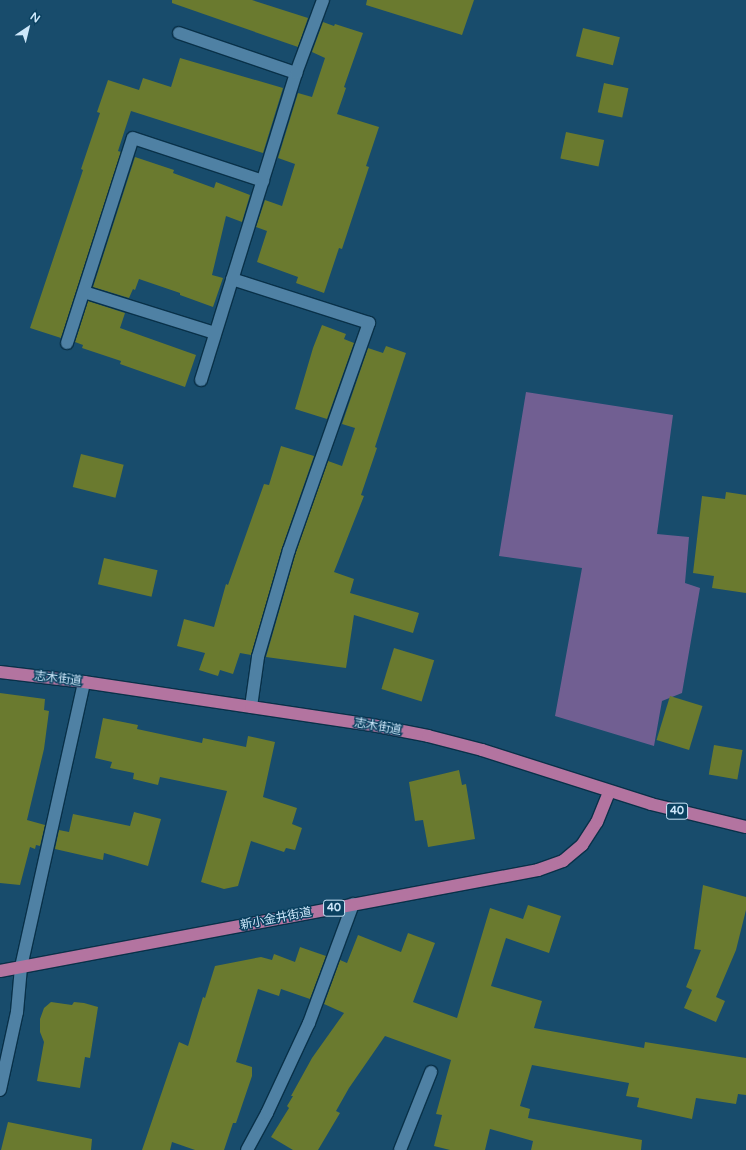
<!DOCTYPE html>
<meta charset="utf-8">
<style>
body{margin:0}
#map{position:relative;width:746px;height:1150px;overflow:hidden;background:#184c6c;font-family:"Varela Round","Noto Sans JP",sans-serif}
div>[style]{position:absolute}
[style*='--x']{left:calc(var(--x)*1px);top:calc(var(--y)*1px);width:calc(var(--w)*1px);rotate:calc(var(--a)*1deg)}
.green>*{inset:0;background:#715f92}
.building>*{inset:0;background:#6a7a2f;transform-origin:0 0}
.roads{filter:drop-shadow(1px 0 #093149) drop-shadow(-1px 0 #093149) drop-shadow(0 1px #093149) drop-shadow(0 -1px #093149)}
.street>*{height:12px;margin:-6px;padding:0 6px;transform-origin:6px;border-radius:6px;background:#4f81a4}
.primary>*{height:12px;margin:-6px;padding:0 6px;transform-origin:6px;border-radius:6px;background:#b374a0}
span{translate:-50% -50%;white-space:nowrap;text-align:center;line-height:1.15;-webkit-text-stroke:3px #0a4160;paint-order:stroke}
.shield-label span{padding:1px 3px;background:#0a4160;border:1px solid;border-radius:3px;-webkit-text-stroke-width:0}
.shield-label{font-size:11px;color:#cde7fa;font-weight:700}
.street-label{font-size:12px;color:#cde7fa}
.north{position:absolute;left:8px;top:8px;width:40px;height:40px;-webkit-text-stroke:3px #0a4160;paint-order:stroke;rotate:35deg;font-size:11px;font-weight:700;line-height:16px;text-align:center;color:#cde7fa}
.north::after{content:'';display:block;margin:auto;width:14px;height:18px;background:#cde7fa;clip-path:polygon(50% 0,100% 100%,50% 72%,0 100%)}
</style>
<div id="map">
<div class="green">
<i style="clip-path:polygon(526px 392px,673px 415px,657px 534px,689px 537px,685px 583px,700px 588px,682px 693px,662px 701px,654px 746px,555px 716px,582px 568px,499px 556px)"></i>
</div>
<div class="building">
<i style="clip-path:polygon(172px 0,252px 0,308px 18px,298px 47px,172px 3px)"></i>
<i style="clip-path:polygon(367px 0,474px 0,462px 35px,366px 5px)"></i>
<i style="clip-path:polygon(323px 22px,334px 26px,335px 24px,363px 33px,344px 87px,346px 88px,337px 114px,379px 127px,366px 166px,369px 167px,342px 249px,339px 248px,324px 293px,296px 283px,298px 277px,257px 262px,267px 231px,256px 227px,265px 200px,282px 206px,295px 164px,278px 158px,298px 93px,312px 97px,325px 58px,312px 52px)"></i>
<i style="left:583px;top:28px;width:38px;height:29px;rotate:14deg"></i>
<i style="clip-path:polygon(180px 58px,283px 88px,263px 153px,131px 111px,118px 151px,121px 152px,61px 338px,30px 328px,83px 170px,81px 169px,100px 113px,97px 112px,108px 80px,139px 90px,143px 78px,171px 87px)"></i>
<i style="left:604px;top:83px;width:25px;height:30px;rotate:12deg"></i>
<i style="left:566px;top:132px;width:39px;height:27px;rotate:12deg"></i>
<i style="clip-path:polygon(135px 157px,174px 170px,173px 173px,214px 188px,216px 182px,250px 195px,242px 222px,226px 216px,212px 275px,223px 278px,213px 307px,180px 295px,180px 293px,139px 279px,135px 290px,133px 289px,129px 298px,93px 287px)"></i>
<i style="clip-path:polygon(88px 301px,125px 313px,120px 328px,196px 355px,185px 387px,120px 364px,121px 361px,82px 348px,83px 345px,75px 342px)"></i>
<i style="clip-path:polygon(322px 325px,346px 334px,344px 339px,354px 343px,327px 419px,295px 409px,313px 348px)"></i>
<i style="clip-path:polygon(386px 346px,406px 353px,375px 447px,377px 448px,361px 495px,364px 496px,334px 572px,354px 579px,350px 593px,419px 613px,413px 633px,354px 615px,346px 668px,266px 657px,296px 552px,328px 461px,342px 466px,355px 428px,342px 424px,368px 348px,383px 353px)"></i>
<i style="clip-path:polygon(281px 446px,314px 456px,282px 548px,251px 655px,240px 653px,233px 674px,220px 670px,218px 676px,199px 670px,205px 653px,177px 646px,184px 619px,214px 627px,226px 584px,228px 585px,264px 484px,269px 485px)"></i>
<i style="left:81px;top:454px;width:44px;height:34px;rotate:14deg"></i>
<i style="clip-path:polygon(726px 492px,746px 495px,746px 593px,712px 588px,714px 576px,693px 573px,702px 496px,725px 499px)"></i>
<i style="left:104px;top:558px;width:55px;height:27px;rotate:13deg"></i>
<i style="left:394px;top:648px;width:42px;height:43px;rotate:17deg"></i>
<i style="clip-path:polygon(0 693px,45px 699px,44px 710px,49px 711px,44px 749px,27px 820px,45px 825px,40px 846px,36px 845px,35px 849px,30px 847px,20px 885px,0 883px)"></i>
<i style="left:670px;top:696px;width:34px;height:46px;rotate:17deg"></i>
<i style="clip-path:polygon(103px 718px,138px 725px,137px 729px,202px 743px,203px 738px,246px 747px,248px 736px,275px 742px,263px 797px,297px 808px,292px 824px,302px 828px,295px 850px,286px 848px,284px 852px,251px 841px,238px 886px,224px 889px,201px 882px,227px 791px,160px 777px,158px 785px,133px 779px,134px 773px,110px 768px,112px 762px,95px 758px)"></i>
<i style="left:714px;top:745px;width:29px;height:30px;rotate:10deg"></i>
<i style="clip-path:polygon(459px 770px,462px 785px,466px 784px,475px 839px,428px 847px,423px 820px,415px 821px,409px 782px)"></i>
<i style="clip-path:polygon(134px 812px,161px 819px,148px 866px,104px 853px,103px 860px,55px 849px,59px 830px,69px 832px,73px 814px,130px 826px)"></i>
<i style="clip-path:polygon(703px 885px,746px 897px,746px 910px,736px 950px,716px 997px,725px 1001px,716px 1022px,684px 1008px,692px 990px,686px 987px,701px 950px,694px 949px)"></i>
<i style="clip-path:polygon(528px 905px,561px 916px,549px 953px,506px 938px,491px 986px,542px 1001px,534px 1028px,644px 1048px,645px 1042px,746px 1058px,746px 1095px,738px 1094px,736px 1104px,696px 1098px,692px 1119px,637px 1107px,639px 1098px,626px 1096px,629px 1083px,532px 1065px,520px 1106px,530px 1109px,528px 1118px,642px 1140px,641px 1150px,531px 1150px,533px 1141px,490px 1129px,485px 1150px,450px 1150px,434px 1146px,442px 1115px,436px 1114px,451px 1060px,385px 1036px,349px 1088px,336px 1111px,340px 1113px,318px 1150px,293px 1150px,271px 1137px,289px 1108px,287px 1106px,293px 1096px,291px 1096px,312px 1058px,344px 1013px,324px 1004px,340px 960px,347px 963px,358px 935px,401px 952px,408px 933px,435px 943px,413px 1002px,457px 1018px,490px 908px,523px 919px)"></i>
<i style="clip-path:polygon(300px 947px,326px 956px,310px 999px,281px 989px,279px 996px,258px 989px,236px 1062px,252px 1067px,252px 1076px,236px 1123px,233px 1123px,224px 1150px,195px 1150px,172px 1142px,170px 1150px,142px 1150px,179px 1042px,188px 1046px,203px 997px,205px 998px,215px 966px,261px 957px,272px 960px,274px 954px,295px 962px)"></i>
<i style="clip-path:polygon(51px 1002px,72px 1005px,74px 1002px,84px 1003px,98px 1007px,90px 1058px,85px 1057px,80px 1088px,37px 1081px,44px 1042px,40px 1032px,40px 1019px,44px 1008px)"></i>
<i style="clip-path:polygon(8px 1122px,92px 1139px,91px 1150px,1px 1150px)"></i>
</div>
<div class="roads">
<div class="street">
<i style="--x:179;--y:33;--w:124;--a:18.9"></i>
<i style="--x:232;--y:279;--w:144;--a:17.8"></i>
<i style="--x:369;--y:323;--w:241;--a:109.4"></i>
<i style="--x:289;--y:550;--w:111;--a:106.2"></i>
<i style="--x:258;--y:657;--w:50;--a:98"></i>
<i style="--x:84;--y:292;--w:137;--a:17.4"></i>
<i style="--x:67;--y:343;--w:215;--a:-72.2"></i>
<i style="--x:133;--y:138;--w:137;--a:18.3"></i>
<i style="--x:201;--y:380;--w:321;--a:-72.8"></i>
<i style="--x:296;--y:73;--w:78;--a:-69.7"></i>
<i style="--x:0;--y:1090;--w:80;--a:-77.7"></i>
<i style="--x:17;--y:1012;--w:45;--a:-84.9"></i>
<i style="--x:21;--y:967;--w:292;--a:-77.5"></i>
<i style="--x:247;--y:1150;--w:42;--a:-61.6"></i>
<i style="--x:267;--y:1113;--w:99;--a:-65"></i>
<i style="--x:309;--y:1023;--w:127;--a:-69.7"></i>
<i style="--x:400;--y:1150;--w:84;--a:-68.3"></i>
</div>
<div class="primary">
<i style="--x:0;--y:672;--w:85;--a:6.8"></i>
<i style="--x:84;--y:682;--w:169;--a:8.5"></i>
<i style="--x:251;--y:707;--w:122;--a:8.5"></i>
<i style="--x:372;--y:725;--w:57;--a:11.1"></i>
<i style="--x:428;--y:736;--w:56;--a:14.5"></i>
<i style="--x:482;--y:750;--w:177;--a:17.7"></i>
<i style="--x:651;--y:804;--w:98;--a:13.6"></i>
<i style="--x:0;--y:971;--w:547;--a:-10.63"></i>
<i style="--x:538;--y:870;--w:27;--a:-20"></i>
<i style="--x:563;--y:861;--w:25;--a:-40"></i>
<i style="--x:582;--y:845;--w:27;--a:-57"></i>
<i style="--x:597;--y:822;--w:32;--a:-68"></i>
</div>
</div>
<div class="shield-label">
<span style="left:677px;top:811px">40</span>
<span style="left:334px;top:908px">40</span>
</div>
<div class="street-label">
<span style="left:58px;top:679px;rotate:7deg">志木街道</span>
<span style="left:378px;top:727px;rotate:10deg">志木街道</span>
<span style="left:276px;top:919px;rotate:-11deg">新小金井街道</span>
</div>
<div class="north">N</div>
</div>
